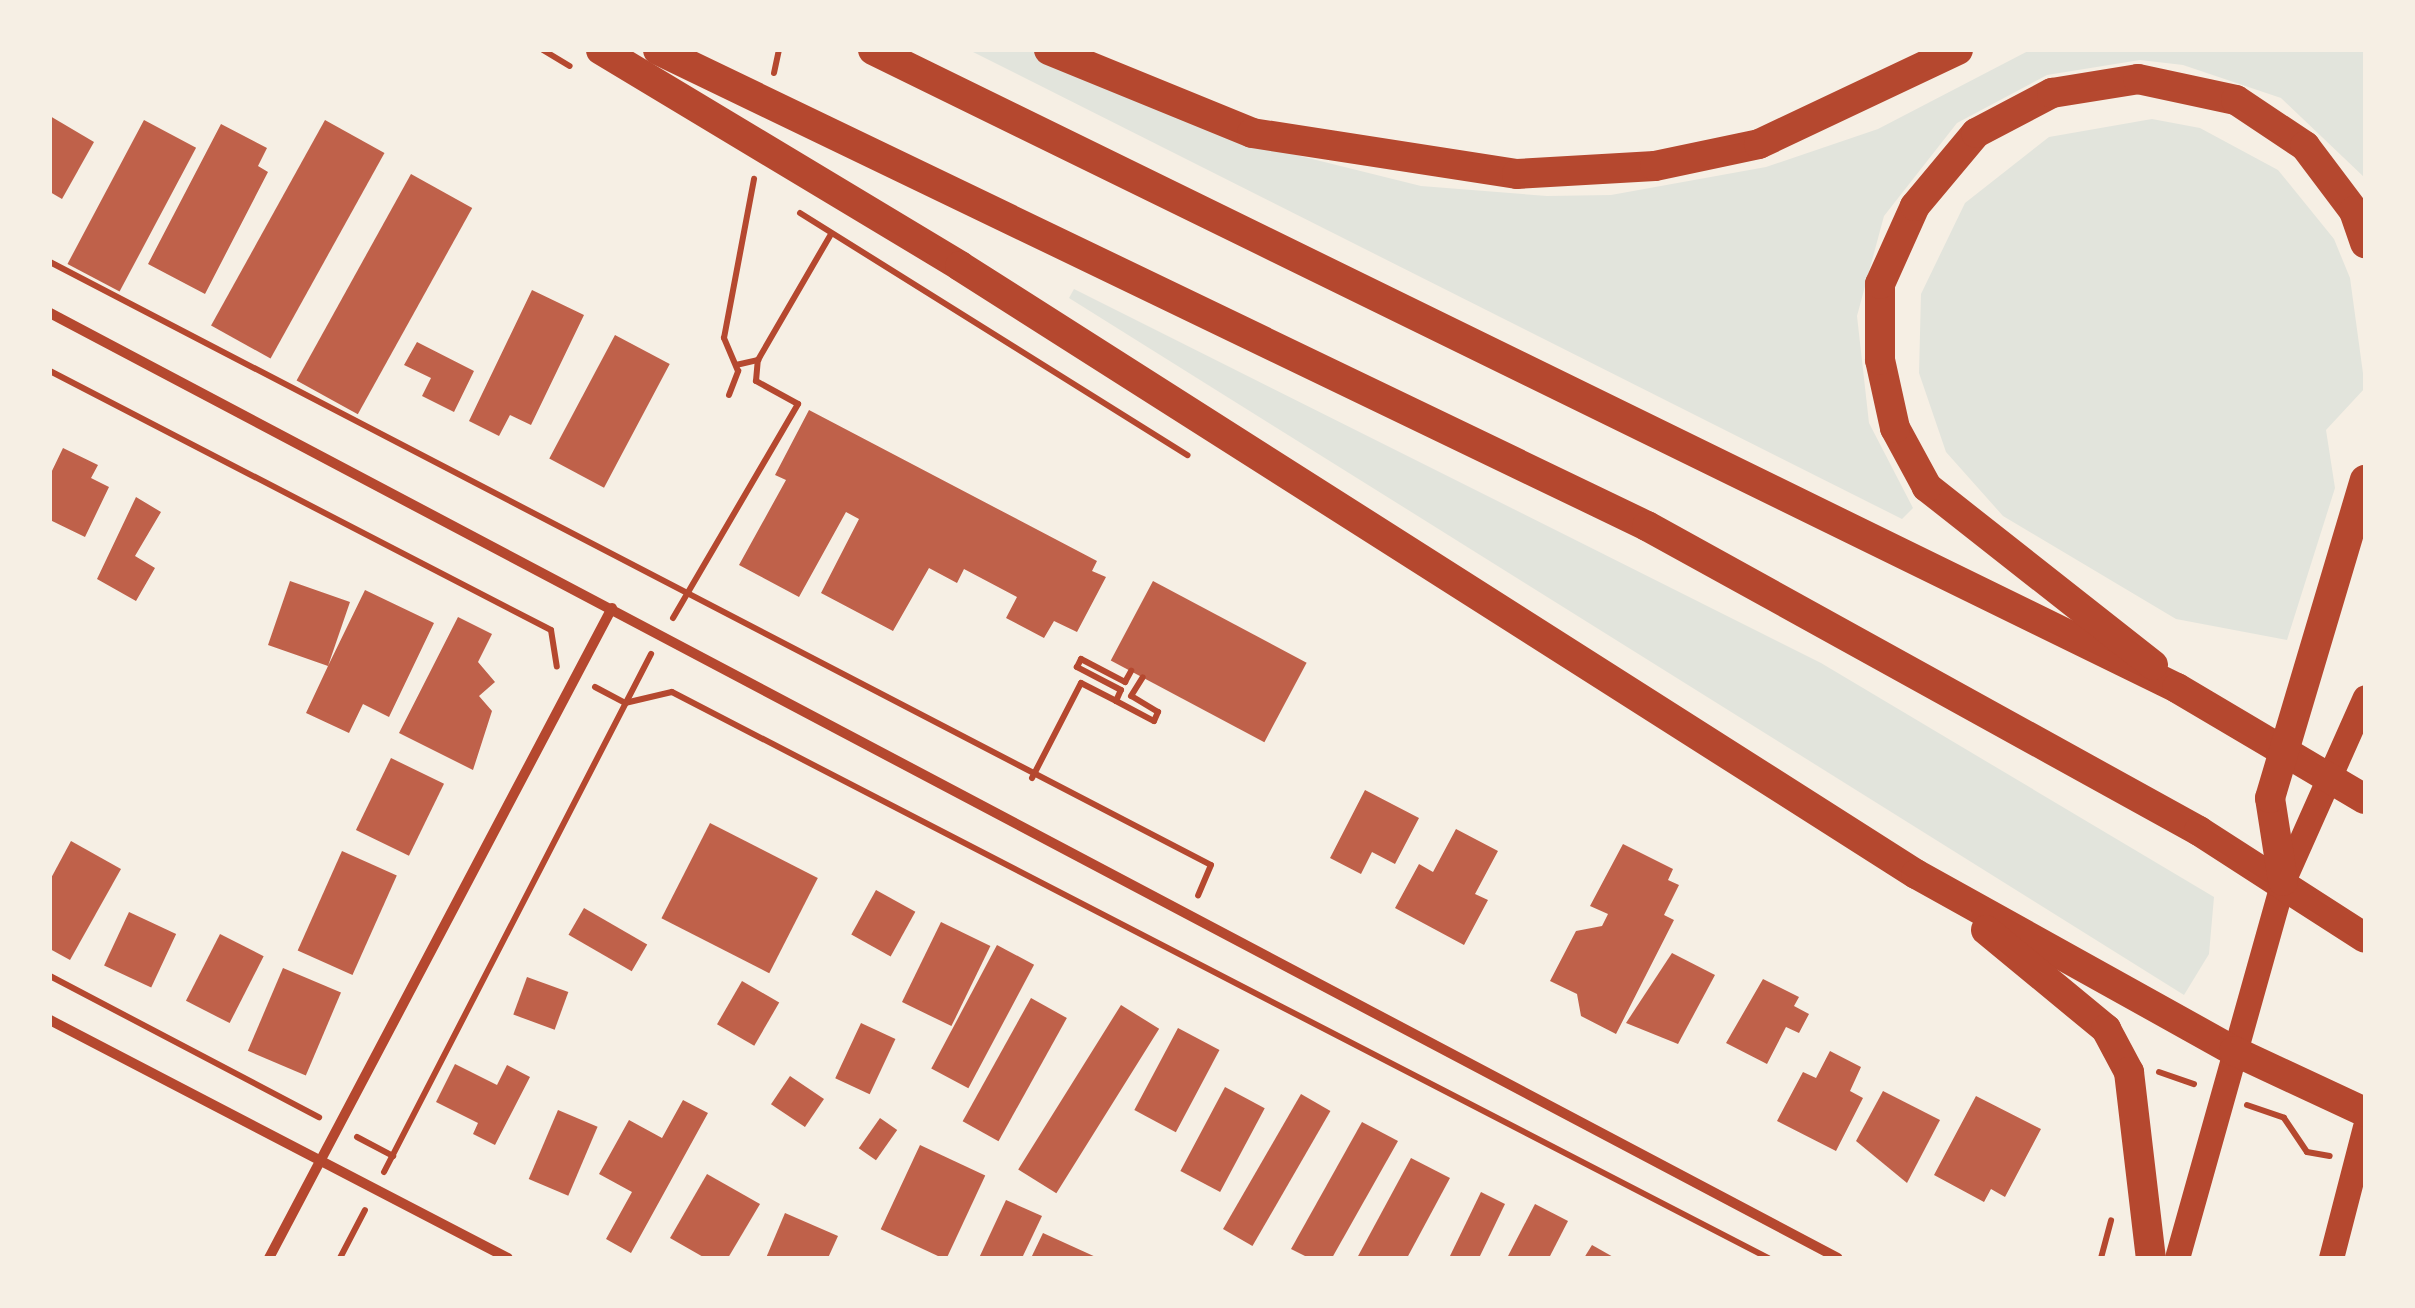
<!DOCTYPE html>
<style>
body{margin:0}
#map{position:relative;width:2415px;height:1308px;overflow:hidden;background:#f6efe4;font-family:Cabin,sans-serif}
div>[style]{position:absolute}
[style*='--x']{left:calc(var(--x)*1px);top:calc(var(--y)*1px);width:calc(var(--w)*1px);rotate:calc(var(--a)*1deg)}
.green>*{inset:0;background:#e2e4dc}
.building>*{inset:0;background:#bf614a;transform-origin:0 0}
.path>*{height:6px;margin:-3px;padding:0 3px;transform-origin:3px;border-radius:3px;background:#b5482f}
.minor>*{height:10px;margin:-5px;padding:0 5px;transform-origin:5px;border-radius:5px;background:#b5482f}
.trunk>*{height:25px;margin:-12.5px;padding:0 12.5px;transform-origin:12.5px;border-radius:12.5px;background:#b5482f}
.motorway>*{height:30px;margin:-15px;padding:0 15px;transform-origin:15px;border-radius:15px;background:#b5482f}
span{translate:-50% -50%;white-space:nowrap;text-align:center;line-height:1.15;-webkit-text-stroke:8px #f6efe4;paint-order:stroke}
.frame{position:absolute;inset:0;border:52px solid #f6efe4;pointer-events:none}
</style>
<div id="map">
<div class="green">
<i style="clip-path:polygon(1029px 50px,1288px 153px,1421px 186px,1547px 196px,1611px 195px,1766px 167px,1878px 129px,2030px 50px,2365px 50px,2365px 178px,2281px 98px,2183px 65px,2140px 60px,2047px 75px,1957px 123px,1884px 216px,1857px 316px,1869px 423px,1913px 508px,1902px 519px,973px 52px)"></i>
<i style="clip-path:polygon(2152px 119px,2200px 128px,2278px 170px,2334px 239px,2350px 278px,2365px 388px,2326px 430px,2335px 488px,2287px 640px,2176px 619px,2003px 516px,1946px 452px,1919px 373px,1921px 294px,1965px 203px,2049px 137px)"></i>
<i style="clip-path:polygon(1074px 289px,1821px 663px,2214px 897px,2209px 954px,2184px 995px,1069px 298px)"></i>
</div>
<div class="building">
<i style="clip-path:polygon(50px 116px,94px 142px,62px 199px,50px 192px)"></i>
<i style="left:144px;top:120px;width:59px;height:163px;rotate:28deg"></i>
<i style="left:325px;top:120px;width:68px;height:235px;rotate:29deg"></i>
<i style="clip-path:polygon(221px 124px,267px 148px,258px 166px,268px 172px,205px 294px,148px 264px)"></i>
<i style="left:411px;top:174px;width:70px;height:236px;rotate:29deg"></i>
<i style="clip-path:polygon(532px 290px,584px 315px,531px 425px,510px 415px,499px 436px,469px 421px)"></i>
<i style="left:615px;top:335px;width:62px;height:140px;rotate:28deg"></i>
<i style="clip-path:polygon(417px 342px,474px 371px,454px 412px,422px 396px,431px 378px,404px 365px)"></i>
<i style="clip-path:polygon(809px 410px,1097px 561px,1092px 571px,1106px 577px,1077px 632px,1054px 621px,1044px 638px,1006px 618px,1017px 597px,964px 569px,957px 583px,929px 568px,893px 631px,821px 593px,859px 519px,846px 512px,799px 597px,739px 565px,786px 480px,775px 475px)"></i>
<i style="clip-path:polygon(63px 448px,98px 465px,91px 478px,109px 487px,85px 537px,50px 520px,50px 475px)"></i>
<i style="clip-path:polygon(136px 497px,161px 512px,135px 556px,155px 568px,136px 601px,97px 579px)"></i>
<i style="clip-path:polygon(290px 581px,350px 602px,328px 666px,365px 590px,434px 623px,389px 717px,363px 704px,349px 733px,306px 713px,328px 666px,268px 645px)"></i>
<i style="left:1153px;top:581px;width:174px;height:90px;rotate:28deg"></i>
<i style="clip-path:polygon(458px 617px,492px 634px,478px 662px,495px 682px,479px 696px,492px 711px,473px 770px,399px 733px)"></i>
<i style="left:391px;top:758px;width:59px;height:80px;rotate:26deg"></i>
<i style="clip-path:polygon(1365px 790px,1419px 818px,1395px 864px,1372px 852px,1361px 874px,1330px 858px)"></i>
<i style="left:710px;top:823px;width:121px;height:107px;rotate:27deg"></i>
<i style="clip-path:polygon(1456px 829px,1498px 851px,1475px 894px,1488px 900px,1464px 945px,1395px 908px,1419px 864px,1433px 872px)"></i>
<i style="clip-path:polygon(71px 841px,121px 869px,70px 960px,50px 949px,50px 880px)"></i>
<i style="clip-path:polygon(1623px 844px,1673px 869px,1668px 880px,1679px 885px,1664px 915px,1674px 920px,1616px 1034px,1581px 1016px,1577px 994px,1550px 981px,1576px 931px,1602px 926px,1608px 914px,1590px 906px)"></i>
<i style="left:342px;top:851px;width:60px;height:109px;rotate:24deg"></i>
<i style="left:876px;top:890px;width:45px;height:51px;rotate:29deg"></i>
<i style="left:584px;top:908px;width:73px;height:31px;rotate:30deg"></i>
<i style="left:129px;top:912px;width:52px;height:59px;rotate:25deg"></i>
<i style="left:941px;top:922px;width:55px;height:89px;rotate:26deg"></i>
<i style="left:220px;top:934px;width:49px;height:75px;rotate:27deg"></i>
<i style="left:997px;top:945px;width:42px;height:140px;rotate:28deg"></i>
<i style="clip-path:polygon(1672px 953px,1715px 975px,1678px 1044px,1626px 1023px)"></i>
<i style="left:283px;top:968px;width:63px;height:90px;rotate:23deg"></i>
<i style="left:527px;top:977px;width:44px;height:40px;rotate:20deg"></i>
<i style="clip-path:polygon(1763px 979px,1799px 997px,1794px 1006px,1809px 1014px,1799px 1033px,1786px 1027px,1767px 1064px,1726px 1043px)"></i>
<i style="left:742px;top:981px;width:43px;height:50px;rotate:30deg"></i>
<i style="left:1031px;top:998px;width:41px;height:141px;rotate:29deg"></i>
<i style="left:1121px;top:1005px;width:45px;height:194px;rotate:32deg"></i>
<i style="left:861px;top:1023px;width:38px;height:61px;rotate:25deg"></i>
<i style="left:1178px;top:1028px;width:47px;height:93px;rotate:28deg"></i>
<i style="clip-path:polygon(1830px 1051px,1861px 1067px,1850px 1091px,1863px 1098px,1836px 1151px,1777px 1121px,1803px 1072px,1816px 1078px)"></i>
<i style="clip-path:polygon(455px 1064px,497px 1085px,507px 1065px,530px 1077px,495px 1145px,473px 1134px,478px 1123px,436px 1102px)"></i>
<i style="left:790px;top:1076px;width:41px;height:34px;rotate:34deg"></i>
<i style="left:1225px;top:1087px;width:45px;height:95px;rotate:28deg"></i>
<i style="clip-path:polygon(1883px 1091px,1940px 1120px,1907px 1183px,1856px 1141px)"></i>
<i style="left:1301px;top:1094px;width:34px;height:156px;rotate:30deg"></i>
<i style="clip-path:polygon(1976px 1096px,2041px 1129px,2005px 1197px,1991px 1189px,1984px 1202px,1934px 1175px)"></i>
<i style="clip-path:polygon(683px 1100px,708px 1113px,631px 1253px,606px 1239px,632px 1192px,599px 1174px,629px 1120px,662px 1138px)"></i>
<i style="left:558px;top:1110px;width:43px;height:75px;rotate:23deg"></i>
<i style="left:880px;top:1118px;width:21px;height:37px;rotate:35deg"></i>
<i style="clip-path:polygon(1362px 1122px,1398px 1141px,1332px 1258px,1309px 1258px,1291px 1249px)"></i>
<i style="left:920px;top:1145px;width:72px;height:93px;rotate:25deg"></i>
<i style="clip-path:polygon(1411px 1158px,1450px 1178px,1407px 1258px,1357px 1258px)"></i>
<i style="clip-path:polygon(707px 1174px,760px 1204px,728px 1258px,705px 1258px,670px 1238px)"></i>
<i style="clip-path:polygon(1481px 1192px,1505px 1204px,1479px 1258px,1449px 1258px)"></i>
<i style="clip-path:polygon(1006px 1200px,1042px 1216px,1022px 1258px,979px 1258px)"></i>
<i style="clip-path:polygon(1535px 1204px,1568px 1221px,1549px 1258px,1507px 1258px)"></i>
<i style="clip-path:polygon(785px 1213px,838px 1236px,828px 1258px,766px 1258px)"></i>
<i style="clip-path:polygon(1043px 1233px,1098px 1258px,1031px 1258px)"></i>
<i style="clip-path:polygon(1592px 1245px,1615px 1258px,1584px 1258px)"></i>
</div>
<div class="path">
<i style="--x:543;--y:50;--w:31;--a:31"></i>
<i style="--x:774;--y:73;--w:24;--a:-78"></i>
<i style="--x:800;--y:213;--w:457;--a:32"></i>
<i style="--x:50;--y:262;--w:1308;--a:27.45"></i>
<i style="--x:1211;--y:865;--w:33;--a:113"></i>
<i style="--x:736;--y:365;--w:23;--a:-13"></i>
<i style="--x:758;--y:360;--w:146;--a:-59.9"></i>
<i style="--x:50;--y:371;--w:564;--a:27.34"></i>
<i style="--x:551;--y:630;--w:37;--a:81"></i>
<i style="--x:729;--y:395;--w:26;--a:-69"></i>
<i style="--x:738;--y:371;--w:36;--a:-113"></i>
<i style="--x:724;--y:338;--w:162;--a:-79.3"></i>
<i style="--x:673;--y:618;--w:248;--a:-59.7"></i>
<i style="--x:798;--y:404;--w:48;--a:-151.3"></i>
<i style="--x:756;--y:381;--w:21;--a:-85"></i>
<i style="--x:595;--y:687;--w:34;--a:28"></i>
<i style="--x:625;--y:703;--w:48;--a:-13.2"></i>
<i style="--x:672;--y:692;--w:1234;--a:27.31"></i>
<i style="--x:1116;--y:701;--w:43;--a:27.8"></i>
<i style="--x:1154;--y:721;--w:10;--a:-66"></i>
<i style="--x:1158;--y:712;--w:31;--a:-149"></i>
<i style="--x:1131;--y:696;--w:22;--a:-58"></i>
<i style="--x:1032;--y:778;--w:107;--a:-62.7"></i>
<i style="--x:1081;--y:683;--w:39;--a:27"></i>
<i style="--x:1116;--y:701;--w:12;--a:-66"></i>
<i style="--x:1121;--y:690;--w:50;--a:-152.4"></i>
<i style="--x:1077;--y:667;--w:9;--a:-63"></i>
<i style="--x:1081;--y:659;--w:50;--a:27.6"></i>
<i style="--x:1125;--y:682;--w:13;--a:-61"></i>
<i style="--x:50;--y:976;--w:304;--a:27.7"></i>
<i style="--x:2159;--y:1072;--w:37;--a:19"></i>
<i style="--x:2247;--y:1105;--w:39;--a:19"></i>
<i style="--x:2284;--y:1118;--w:41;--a:55.9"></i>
<i style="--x:2307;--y:1152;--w:23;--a:10"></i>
<i style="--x:357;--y:1137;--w:41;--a:27.8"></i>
<i style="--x:384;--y:1172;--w:583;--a:-62.73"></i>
<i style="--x:340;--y:1258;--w:54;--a:-62.5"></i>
<i style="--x:2101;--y:1258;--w:39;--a:-75"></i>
</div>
<div class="minor">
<i style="--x:50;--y:313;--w:2022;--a:27.86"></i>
<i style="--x:50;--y:1020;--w:516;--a:27.46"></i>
<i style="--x:269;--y:1258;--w:735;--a:-62.18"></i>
</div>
<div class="trunk">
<i style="--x:2177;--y:1258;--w:392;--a:-74.3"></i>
<i style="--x:2283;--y:881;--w:201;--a:-66"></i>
<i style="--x:2331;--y:1258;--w:135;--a:-75.5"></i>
</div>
<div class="motorway">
<i style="--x:601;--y:50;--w:419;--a:31"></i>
<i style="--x:960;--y:266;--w:1133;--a:32.46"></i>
<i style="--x:1916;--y:874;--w:364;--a:29.1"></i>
<i style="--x:2234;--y:1051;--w:145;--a:25"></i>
<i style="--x:658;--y:50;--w:1098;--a:25.7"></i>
<i style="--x:1647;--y:526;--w:631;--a:28.92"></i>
<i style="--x:2199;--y:831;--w:197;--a:32.8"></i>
<i style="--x:873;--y:50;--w:1452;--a:26.07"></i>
<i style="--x:2177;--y:688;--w:218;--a:30.6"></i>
<i style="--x:1049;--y:50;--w:219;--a:22.2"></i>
<i style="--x:1252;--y:133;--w:268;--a:8.8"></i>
<i style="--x:1517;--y:174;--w:138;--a:-3.3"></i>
<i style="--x:1655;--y:166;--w:106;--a:-11.9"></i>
<i style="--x:1759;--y:144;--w:220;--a:-25.3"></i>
<i style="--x:2153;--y:665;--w:288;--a:-141.8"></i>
<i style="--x:1927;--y:487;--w:67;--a:-118.5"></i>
<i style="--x:1895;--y:428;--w:70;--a:-102.4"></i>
<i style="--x:1880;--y:360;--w:76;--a:-90"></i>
<i style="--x:1880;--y:284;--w:85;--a:-65.8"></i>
<i style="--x:1915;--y:206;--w:95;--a:-50.1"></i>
<i style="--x:1976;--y:133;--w:86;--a:-27.8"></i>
<i style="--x:2052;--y:93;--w:87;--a:-9.2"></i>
<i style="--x:2138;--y:79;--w:100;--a:12.1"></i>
<i style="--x:2236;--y:100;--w:83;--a:33.7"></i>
<i style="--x:2305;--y:146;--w:81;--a:53"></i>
<i style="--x:2354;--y:211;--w:34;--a:71"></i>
<i style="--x:2283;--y:881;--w:84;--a:-98.9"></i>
<i style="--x:2270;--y:798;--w:332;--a:-73.4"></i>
<i style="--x:1986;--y:930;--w:156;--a:39.5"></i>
<i style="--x:2106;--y:1029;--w:49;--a:61.9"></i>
<i style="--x:2129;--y:1072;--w:187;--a:83.3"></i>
</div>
<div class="frame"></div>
</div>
